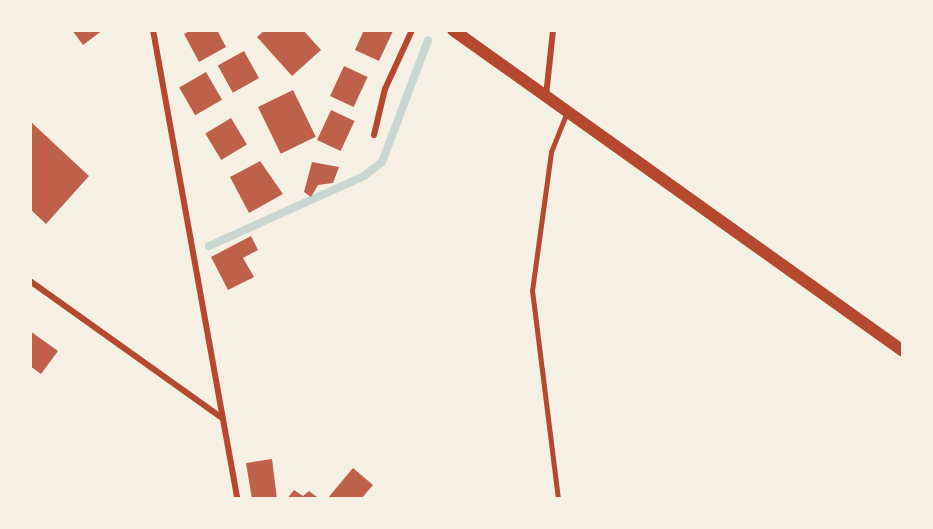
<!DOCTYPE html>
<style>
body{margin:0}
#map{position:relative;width:933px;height:529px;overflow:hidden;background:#f6efe4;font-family:"Asap Condensed",sans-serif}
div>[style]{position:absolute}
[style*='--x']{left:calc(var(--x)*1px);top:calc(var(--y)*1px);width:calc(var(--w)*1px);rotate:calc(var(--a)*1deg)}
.stream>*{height:8px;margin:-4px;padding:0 4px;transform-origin:4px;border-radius:4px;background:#c9d6d2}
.building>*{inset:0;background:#bf614a;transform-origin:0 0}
.service>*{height:4.5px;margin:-2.25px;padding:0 2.25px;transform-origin:2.25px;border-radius:2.25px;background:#b5482f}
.minor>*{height:6px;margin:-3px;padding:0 3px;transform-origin:3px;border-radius:3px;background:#b5482f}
.secondary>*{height:12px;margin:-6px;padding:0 6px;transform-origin:6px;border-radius:6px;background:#b5482f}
span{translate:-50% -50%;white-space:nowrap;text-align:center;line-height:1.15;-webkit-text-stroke:6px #f6efe4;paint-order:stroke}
.frame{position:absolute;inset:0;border:32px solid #f6efe4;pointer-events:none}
</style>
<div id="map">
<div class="stream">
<i style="--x:209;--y:246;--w:170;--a:-24.3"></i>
<i style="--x:364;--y:176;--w:23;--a:-38"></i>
<i style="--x:382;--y:162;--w:130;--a:-69.3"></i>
</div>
<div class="building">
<i style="clip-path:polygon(72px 30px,103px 30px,83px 45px)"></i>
<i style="clip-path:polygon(192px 30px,217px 30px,226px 47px,199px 62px,184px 34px)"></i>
<i style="clip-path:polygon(265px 30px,303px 30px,321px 50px,292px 76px,257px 37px)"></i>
<i style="clip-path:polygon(364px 30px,393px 31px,379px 61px,355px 50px)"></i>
<i style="left:244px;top:51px;width:31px;height:30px;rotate:61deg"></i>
<i style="left:344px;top:66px;width:26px;height:33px;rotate:25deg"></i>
<i style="left:206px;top:72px;width:32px;height:31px;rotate:60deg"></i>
<i style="left:293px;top:90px;width:52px;height:39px;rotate:64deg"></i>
<i style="left:331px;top:110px;width:26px;height:33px;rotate:25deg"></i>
<i style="left:231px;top:118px;width:31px;height:30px;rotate:59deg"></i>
<i style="clip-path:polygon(30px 121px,89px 176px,46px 224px,30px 209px)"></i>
<i style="clip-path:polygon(260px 161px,283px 194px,249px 213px,230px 177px)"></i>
<i style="clip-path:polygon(312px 162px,339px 167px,333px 183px,318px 185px,311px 197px,304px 192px)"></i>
<i style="clip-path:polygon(251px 236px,258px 250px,243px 258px,254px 277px,228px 290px,211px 257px)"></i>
<i style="clip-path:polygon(30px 331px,58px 351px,41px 374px,30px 366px)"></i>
<i style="clip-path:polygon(272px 459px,277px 499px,252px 499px,246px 463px)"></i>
<i style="clip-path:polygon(353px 468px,373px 485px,361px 499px,327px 499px)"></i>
<i style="clip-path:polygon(294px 490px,303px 496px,309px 491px,317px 497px,287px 499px)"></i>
</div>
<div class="service">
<i style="--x:558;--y:499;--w:210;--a:-97.1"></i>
<i style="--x:532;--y:291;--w:140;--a:-82.2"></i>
<i style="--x:551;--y:152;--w:43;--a:-68.2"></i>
</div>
<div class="minor">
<i style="--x:153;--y:30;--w:476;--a:79.8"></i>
<i style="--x:546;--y:96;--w:66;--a:-83.9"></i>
<i style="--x:374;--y:135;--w:47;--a:-76.6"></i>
<i style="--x:385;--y:89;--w:65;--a:-65.4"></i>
<i style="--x:30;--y:281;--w:236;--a:35.5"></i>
</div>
<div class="secondary">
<i style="--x:453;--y:30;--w:553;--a:35.5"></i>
</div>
<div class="frame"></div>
</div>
